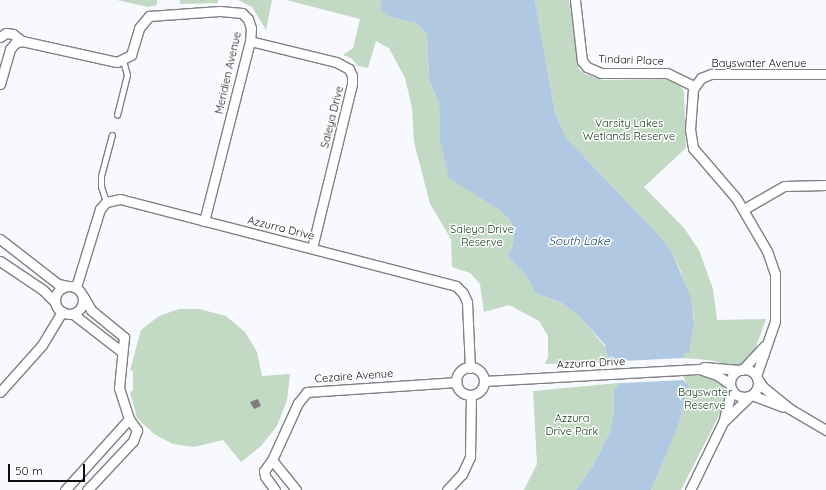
<!DOCTYPE html>
<style>
body{margin:0}
#map{position:relative;width:826px;height:490px;overflow:hidden;background:#f8f9fe;font-family:Quicksand,sans-serif}
div>[style]{position:absolute}
[style*='--x']{left:calc(var(--x)*1px);top:calc(var(--y)*1px);width:calc(var(--w)*1px);rotate:calc(var(--a)*1deg)}
.green>*{inset:0;background:#c2d9c3}
.water>*{inset:0;background:#b0c8e1}
.pier>*{inset:0;background:#f8f9fe;transform-origin:0 0}
.building>*{inset:0;background:#7d7d82}
.roads{filter:drop-shadow(1px 0 #808085) drop-shadow(-1px 0 #808085) drop-shadow(0 1px #808085) drop-shadow(0 -1px #808085)}
.lane>*{height:4.5px;margin:-2.25px;padding:0 2.25px;transform-origin:2.25px;border-radius:2.25px;background:#fff}
.street>*{height:9px;margin:-4.5px;padding:0 4.5px;transform-origin:4.5px;border-radius:4.5px;background:#fff}
.street>.ring{margin:-4.5px;padding:0;box-sizing:content-box;background:none;border:9px solid #fff;border-radius:50%}
span{translate:-50% -50%;white-space:nowrap;text-align:center;line-height:1.15;-webkit-text-stroke:3px #fff;paint-order:stroke}
.street-label{font-size:11px;color:#0e0e10}
.park-label{font-size:11px;color:#0d3615}
.water-label{font-size:12px;color:#1f4367;font-style:italic}
.scale{position:absolute;left:8px;top:464px;width:77px;height:18px;box-sizing:border-box;border:2px solid #0e0e10;border-top:0;padding-left:5px;font-size:12px;line-height:14px;white-space:nowrap;color:#0e0e10;-webkit-text-stroke:3px #fff;paint-order:stroke}
</style>
<div id="map">
<div class="green">
<i style="clip-path:polygon(117px 0,157px 0,157px 5px,148px 7px)"></i>
<i style="clip-path:polygon(180px 0,218px 0,218px 3px,180px 4px)"></i>
<i style="clip-path:polygon(238px 0,272px 0,266px 30px,252px 7px)"></i>
<i style="clip-path:polygon(286px 0,382px 0,388px 16px,416px 23px,427px 34px,429px 79px,439px 104px,440px 140px,510px 220px,514px 231px,513px 244px,508px 256px,527px 277px,535px 293px,561px 302px,579px 316px,618px 362px,545px 364px,548px 357px,548px 336px,539px 321px,509px 305px,484px 312px,480px 284px,470px 273px,452px 267px,451px 239px,430px 204px,414px 142px,412px 108px,405px 78px,389px 48px,376px 41px,368px 68px,358px 66px,351px 58px,343px 55px,353px 48px,360px 19px)"></i>
<i style="clip-path:polygon(535px 0,569px 0,579px 69px,585px 74px,603px 80px,665px 79px,680px 86px,684px 91px,686px 148px,644px 187px,684px 228px,699px 250px,713px 289px,717px 320px,766px 319px,755px 350px,743px 364px,733px 366px,709px 360px,682px 358px,686px 353px,694px 317px,681px 272px,672px 252px,657px 233px,566px 138px,555px 112px)"></i>
<i style="clip-path:polygon(179px 309px,199px 309px,226px 316px,245px 332px,257px 352px,262px 376px,290px 374px,287px 400px,277px 426px,261px 446px,241px 462px,223px 440px,194px 447px,173px 444px,154px 434px,137px 418px,130px 392px,133px 391px,133px 371px,130px 370px,141px 330px,159px 316px)"></i>
<i style="clip-path:polygon(683px 376px,705px 376px,719px 382px,724px 387px,727px 400px,681px 490px,651px 490px,678px 425px,687px 385px)"></i>
<i style="clip-path:polygon(619px 383px,614px 390px,614px 411px,610px 431px,593px 466px,576px 490px,524px 490px,537px 464px,533px 391px)"></i>
</div>
<div class="water">
<i style="clip-path:polygon(382px 0,535px 0,555px 112px,566px 138px,657px 233px,672px 252px,690px 296px,694px 322px,689px 352px,686px 353px,682px 359px,683px 380px,688px 385px,678px 426px,651px 490px,576px 490px,593px 466px,610px 431px,614px 411px,614px 390px,619px 383px,618px 362px,612px 357px,608px 357px,605px 345px,579px 316px,561px 302px,535px 293px,527px 277px,508px 256px,513px 244px,514px 231px,510px 220px,500px 210px,449px 178px,440px 140px,439px 104px,429px 79px,427px 34px,416px 23px,388px 16px,381px 9px)"></i>
</div>
<div class="pier">
<i style="left:682px;top:358px;width:22px;height:64px;rotate:87deg"></i>
</div>
<div class="building">
<i style="clip-path:polygon(258px 399px,261px 406px,254px 409px,250px 402px)"></i>
</div>
<div class="roads">
<div class="lane">
<i style="--x:117;--y:115;--w:41;--a:-76"></i>
<i style="--x:127;--y:75;--w:15;--a:-106"></i>
<i style="--x:106;--y:202;--w:16;--a:-108"></i>
<i style="--x:101;--y:187;--w:11;--a:-90"></i>
<i style="--x:101;--y:176;--w:42;--a:-75"></i>
</div>
<div class="street">
<i style="--x:575;--y:0;--w:61;--a:83.5"></i>
<i style="--x:582;--y:61;--w:8;--a:50"></i>
<i style="--x:587;--y:67;--w:15;--a:23"></i>
<i style="--x:601;--y:73;--w:66;--a:0"></i>
<i style="--x:667;--y:73;--w:30;--a:26"></i>
<i style="--x:0;--y:37;--w:7;--a:-34"></i>
<i style="--x:6;--y:33;--w:7;--a:8"></i>
<i style="--x:13;--y:34;--w:11;--a:38"></i>
<i style="--x:250;--y:41;--w:89;--a:13.7"></i>
<i style="--x:336;--y:62;--w:15;--a:28"></i>
<i style="--x:349;--y:69;--w:8;--a:67"></i>
<i style="--x:352;--y:76;--w:8;--a:90"></i>
<i style="--x:352;--y:84;--w:169;--a:103.7"></i>
<i style="--x:0;--y:84;--w:36;--a:-74"></i>
<i style="--x:10;--y:49;--w:8;--a:-50"></i>
<i style="--x:15;--y:43;--w:7;--a:-16"></i>
<i style="--x:22;--y:41;--w:97;--a:12.5"></i>
<i style="--x:117;--y:62;--w:16;--a:-27"></i>
<i style="--x:131;--y:55;--w:28;--a:-73"></i>
<i style="--x:139;--y:28;--w:16;--a:-50"></i>
<i style="--x:149;--y:16;--w:71;--a:-4"></i>
<i style="--x:220;--y:11;--w:22;--a:5"></i>
<i style="--x:242;--y:13;--w:8;--a:45"></i>
<i style="--x:248;--y:19;--w:9;--a:72"></i>
<i style="--x:251;--y:28;--w:13;--a:94"></i>
<i style="--x:250;--y:41;--w:186;--a:104.3"></i>
<i style="--x:744;--y:209;--w:46;--a:-29.9"></i>
<i style="--x:784;--y:186;--w:42;--a:-1.4"></i>
<i style="--x:0;--y:239;--w:73;--a:37.8"></i>
<i style="--x:58;--y:284;--w:10;--a:11"></i>
<i style="--x:0;--y:261;--w:52;--a:34"></i>
<i style="--x:43;--y:290;--w:17;--a:45"></i>
<i class="ring" style="left:55px;top:286px;width:19px;height:19px"></i>
<i style="--x:76;--y:287;--w:82;--a:-72.9"></i>
<i style="--x:100;--y:209;--w:9;--a:-49"></i>
<i style="--x:106;--y:202;--w:14;--a:-12"></i>
<i style="--x:120;--y:199;--w:347;--a:14.5"></i>
<i style="--x:456;--y:286;--w:10;--a:45"></i>
<i style="--x:463;--y:293;--w:10;--a:66"></i>
<i style="--x:467;--y:302;--w:66;--a:87.4"></i>
<i style="--x:83;--y:296;--w:16;--a:60"></i>
<i style="--x:91;--y:310;--w:43;--a:39.3"></i>
<i style="--x:124;--y:337;--w:51;--a:95.6"></i>
<i style="--x:119;--y:388;--w:33;--a:72"></i>
<i style="--x:73;--y:314;--w:62;--a:37.8"></i>
<i style="--x:704;--y:367;--w:35;--a:5"></i>
<i class="ring" style="left:456px;top:367px;width:19px;height:19px"></i>
<i class="ring" style="left:730px;top:369px;width:19px;height:19px"></i>
<i style="--x:742;--y:370;--w:33;--a:-47"></i>
<i style="--x:756;--y:376;--w:58;--a:-70.9"></i>
<i style="--x:775;--y:321;--w:47;--a:-90"></i>
<i style="--x:775;--y:274;--w:24;--a:-109"></i>
<i style="--x:767;--y:251;--w:61;--a:-120.3"></i>
<i style="--x:736;--y:198;--w:66;--a:-130.7"></i>
<i style="--x:693;--y:148;--w:18;--a:-99"></i>
<i style="--x:690;--y:130;--w:41;--a:-85.8"></i>
<i style="--x:693;--y:89;--w:14;--a:-54"></i>
<i style="--x:701;--y:78;--w:11;--a:-22"></i>
<i style="--x:711;--y:74;--w:115;--a:0"></i>
<i style="--x:758;--y:380;--w:9;--a:54"></i>
<i style="--x:763;--y:387;--w:35;--a:39"></i>
<i style="--x:790;--y:409;--w:42;--a:30.3"></i>
<i style="--x:484;--y:381;--w:215;--a:-3.2"></i>
<i style="--x:699;--y:369;--w:19;--a:18"></i>
<i style="--x:717;--y:375;--w:16;--a:35"></i>
<i style="--x:0;--y:392;--w:63;--a:-48.2"></i>
<i style="--x:42;--y:345;--w:39;--a:-59"></i>
<i style="--x:752;--y:395;--w:33;--a:21"></i>
<i style="--x:724;--y:419;--w:30;--a:-75"></i>
<i style="--x:272;--y:460;--w:63;--a:-65.5"></i>
<i style="--x:298;--y:403;--w:14;--a:-51"></i>
<i style="--x:307;--y:392;--w:150;--a:-3.8"></i>
<i style="--x:65;--y:490;--w:96;--a:-48"></i>
<i style="--x:129;--y:419;--w:14;--a:54"></i>
<i style="--x:137;--y:430;--w:12;--a:110"></i>
<i style="--x:133;--y:441;--w:67;--a:133.2"></i>
<i style="--x:275;--y:490;--w:17;--a:-126"></i>
<i style="--x:265;--y:476;--w:5;--a:-101"></i>
<i style="--x:264;--y:471;--w:14;--a:-54"></i>
<i style="--x:272;--y:460;--w:38;--a:51"></i>
<i style="--x:447;--y:490;--w:22;--a:-47"></i>
<i style="--x:462;--y:474;--w:19;--a:-65"></i>
<i style="--x:470;--y:457;--w:62;--a:-89.1"></i>
<i style="--x:690;--y:490;--w:76;--a:-64.1"></i>
<i style="--x:723;--y:422;--w:36;--a:-44"></i>
</div>
</div>
<div class="street-label">
<span style="left:631px;top:60px;rotate:2deg">Tindari Place</span>
<span style="left:759px;top:63px">Bayswater Avenue</span>
<span style="left:228px;top:73px;rotate:-77deg">Meridien Avenue</span>
<span style="left:332px;top:117px;rotate:-76deg">Saleya Drive</span>
<span style="left:281px;top:228px;rotate:14deg">Azzurra Drive</span>
<span style="left:591px;top:363px;rotate:-3deg">Azzurra Drive</span>
<span style="left:354px;top:376px;rotate:-4deg">Cezaire Avenue</span>
</div>
<div class="park-label">
<span style="left:629px;top:130px">Varsity Lakes<br>Wetlands Reserve</span>
<span style="left:482px;top:236px">Saleya Drive<br>Reserve</span>
<span style="left:705px;top:399px">Bayswater<br>Reserve</span>
<span style="left:572px;top:425px">Azzura<br>Drive Park</span>
</div>
<div class="water-label">
<span style="left:579px;top:241px">South Lake</span>
</div>
<div class="scale">50 m</div>
</div>
